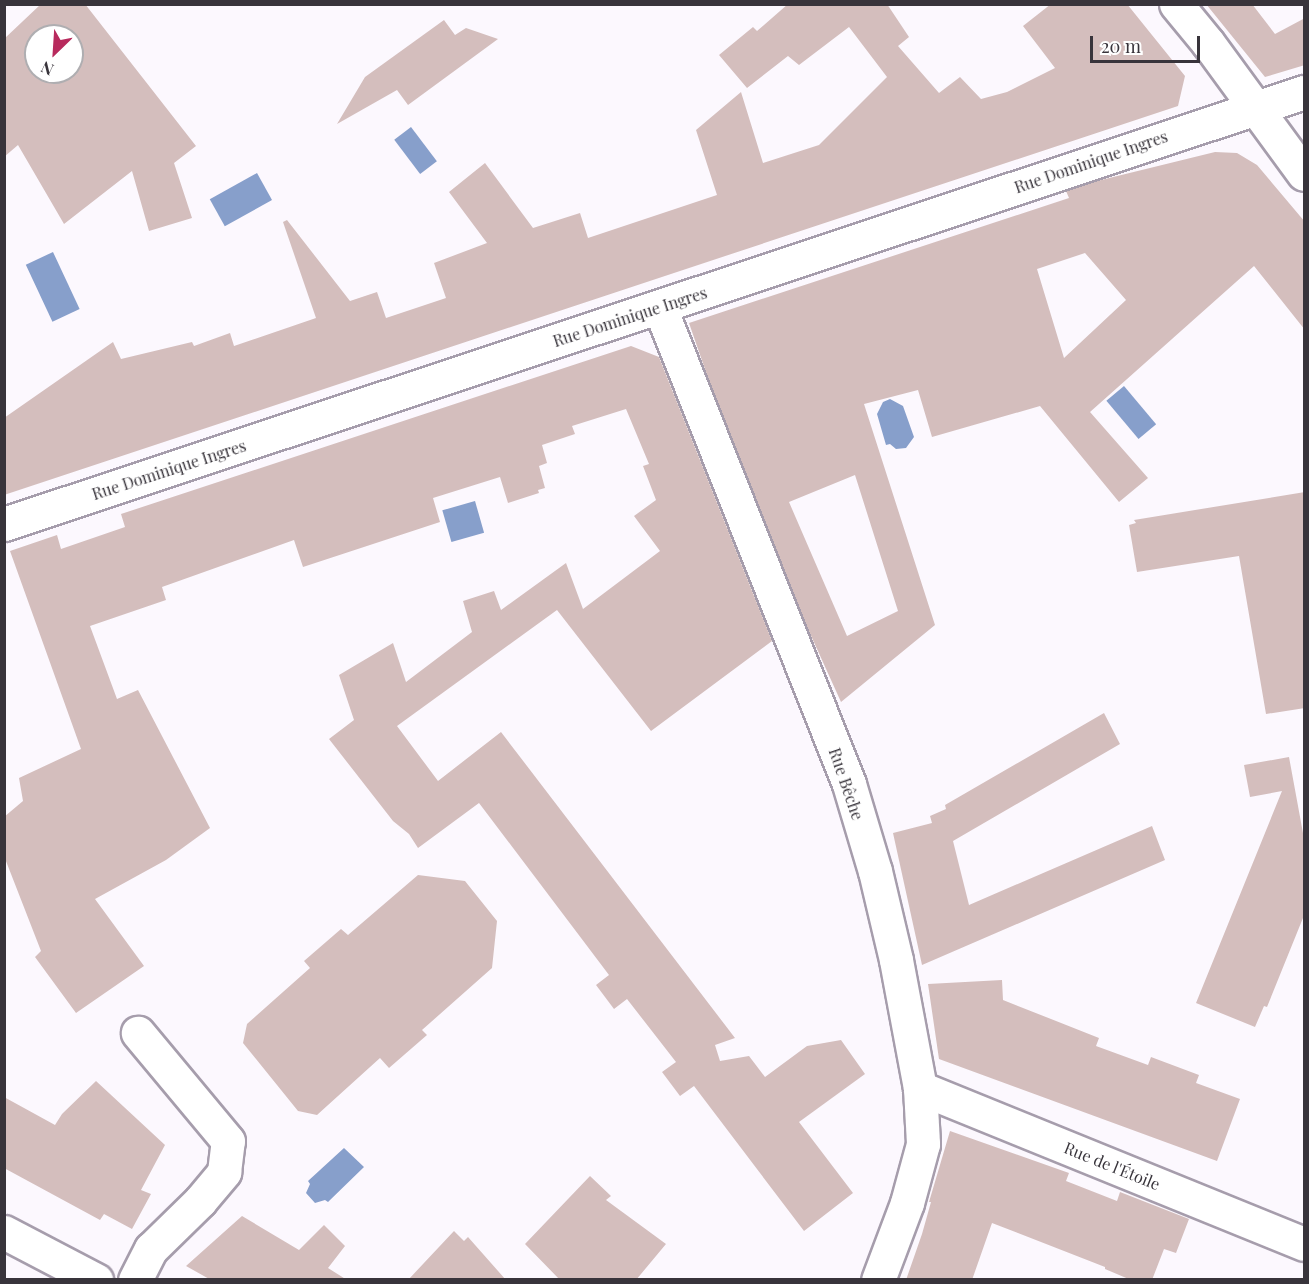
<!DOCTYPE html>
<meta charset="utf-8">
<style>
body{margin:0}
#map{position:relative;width:1309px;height:1284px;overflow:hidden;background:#fcf8fe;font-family:"Playfair Display",serif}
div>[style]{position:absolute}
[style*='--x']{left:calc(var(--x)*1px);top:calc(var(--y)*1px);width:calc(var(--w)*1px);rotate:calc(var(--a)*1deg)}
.water>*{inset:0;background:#879fcb;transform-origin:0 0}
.building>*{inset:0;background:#d4bebd}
.roads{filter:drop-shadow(2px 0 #a69dac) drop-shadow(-2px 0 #a69dac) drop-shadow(0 2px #a69dac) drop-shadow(0 -2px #a69dac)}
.minor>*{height:33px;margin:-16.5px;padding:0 16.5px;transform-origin:16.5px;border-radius:16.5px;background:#fff}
.tertiary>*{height:33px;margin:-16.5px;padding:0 16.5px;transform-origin:16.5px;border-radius:16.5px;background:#fff}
.primary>*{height:33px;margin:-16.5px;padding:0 16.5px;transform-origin:16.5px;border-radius:16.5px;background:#fff}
span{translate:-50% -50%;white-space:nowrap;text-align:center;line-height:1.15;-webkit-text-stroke:4.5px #fff;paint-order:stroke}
.street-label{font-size:16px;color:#38343b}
.frame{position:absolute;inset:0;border:6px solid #38343b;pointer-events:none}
.north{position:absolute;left:24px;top:24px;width:60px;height:60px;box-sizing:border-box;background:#fff;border:2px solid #afaeb1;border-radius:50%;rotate:205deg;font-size:16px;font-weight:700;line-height:24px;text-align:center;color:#38343b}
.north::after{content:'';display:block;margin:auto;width:21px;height:27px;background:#b82a5d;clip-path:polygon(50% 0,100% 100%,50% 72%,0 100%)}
.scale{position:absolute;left:1090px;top:36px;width:110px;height:27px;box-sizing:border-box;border:3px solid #38343b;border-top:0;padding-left:8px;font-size:18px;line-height:21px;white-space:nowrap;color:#38343b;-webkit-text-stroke:4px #fff;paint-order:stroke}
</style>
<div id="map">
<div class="water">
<i style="left:411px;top:127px;width:43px;height:21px;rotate:53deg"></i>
<i style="left:257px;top:173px;width:31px;height:54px;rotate:61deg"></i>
<i style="left:53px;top:252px;width:63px;height:30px;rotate:65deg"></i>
<i style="left:1124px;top:386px;width:50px;height:23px;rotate:50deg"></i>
<i style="clip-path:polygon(890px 399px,903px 406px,914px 437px,906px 448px,896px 449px,890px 444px,886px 445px,877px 414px,883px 402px)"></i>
<i style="left:475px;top:501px;width:33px;height:34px;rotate:74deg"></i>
<i style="clip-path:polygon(344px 1148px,364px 1167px,328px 1202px,325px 1200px,315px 1203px,306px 1193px,310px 1184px,308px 1181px)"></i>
</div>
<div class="building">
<i style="clip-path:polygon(evenodd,41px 4px,85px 4px,196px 146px,174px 163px,192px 218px,149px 231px,132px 171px,64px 224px,18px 145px,4px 157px,4px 39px,41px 4px,36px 36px,72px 36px,72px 72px,36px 72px,36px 36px)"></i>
<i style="clip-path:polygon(788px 4px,887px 4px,909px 37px,898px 46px,939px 93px,960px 77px,981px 99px,1007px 92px,1055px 68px,1023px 26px,1051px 4px,1127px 4px,1185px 76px,1178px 106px,4px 495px,4px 418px,113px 342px,121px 359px,192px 342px,194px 346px,230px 333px,234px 346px,316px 318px,283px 222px,287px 220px,350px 301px,377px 292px,386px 318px,446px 298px,434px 263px,487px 243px,449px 192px,485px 163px,533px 228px,580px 213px,588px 238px,717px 195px,696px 130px,741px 92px,763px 163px,819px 145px,887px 77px,849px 27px,799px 65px,788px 56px,747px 88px,719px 55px,753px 27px,757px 31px)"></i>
<i style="clip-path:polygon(1206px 4px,1252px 4px,1275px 34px,1305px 18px,1305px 65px,1265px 77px)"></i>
<i style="clip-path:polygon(444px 20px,455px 35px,466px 28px,498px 39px,408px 105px,397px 90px,337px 124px,365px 77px)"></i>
<i style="clip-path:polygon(evenodd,1215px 152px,1237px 153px,1257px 165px,1305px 222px,1305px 330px,1254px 266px,1090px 412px,1148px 478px,1119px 502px,1040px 406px,932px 437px,918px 390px,864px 404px,935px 625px,841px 702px,803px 618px,707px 375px,689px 323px,1069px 198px,1066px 191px,1097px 181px,1215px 152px,1085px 253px,1126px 300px,1064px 358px,1037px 269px,1085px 253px,1215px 152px,855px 475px,898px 611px,847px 636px,789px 502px,855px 475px)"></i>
<i style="clip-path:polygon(631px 346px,659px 357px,772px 641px,651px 731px,557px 610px,397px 726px,438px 781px,501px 732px,735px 1038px,715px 1045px,720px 1061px,749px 1056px,765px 1077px,807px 1046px,841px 1040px,865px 1074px,799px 1122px,853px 1193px,804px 1231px,694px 1086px,680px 1096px,662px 1072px,676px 1062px,627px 999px,614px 1009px,596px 985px,609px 975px,479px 803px,418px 848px,409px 834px,393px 821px,329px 739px,354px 720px,339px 675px,393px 643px,406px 682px,472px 632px,463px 601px,494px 591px,501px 610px,566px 563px,583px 609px,660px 551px,634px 516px,656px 500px,643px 466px,649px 464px,626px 409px,572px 426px,575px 434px,542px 445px,547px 463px,539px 466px,545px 488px,538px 490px,539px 493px,508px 503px,500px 477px,433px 498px,440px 522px,303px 567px,294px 540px,162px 587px,166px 600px,90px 626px,117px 699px,138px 690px,210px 828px,166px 860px,95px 899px,144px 966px,76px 1013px,35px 957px,41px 951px,4px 856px,4px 817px,23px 801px,19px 778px,81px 749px,10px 551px,57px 535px,61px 549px,125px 527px,121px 514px)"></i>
<i style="clip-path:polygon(1305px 492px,1305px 708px,1266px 714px,1239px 556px,1137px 572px,1129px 525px,1136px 523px,1134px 520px)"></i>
<i style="clip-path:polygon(1104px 713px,1120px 744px,953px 841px,969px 905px,1152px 826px,1165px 860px,922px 965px,893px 833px,932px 823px,930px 816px,946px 809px,945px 805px)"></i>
<i style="clip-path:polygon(1289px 757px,1305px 844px,1305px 913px,1267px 1007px,1264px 1006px,1255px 1027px,1196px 1003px,1282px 791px,1250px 797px,1244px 765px)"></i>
<i style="clip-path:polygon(418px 875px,465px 881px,497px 921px,492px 968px,422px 1030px,427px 1035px,389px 1068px,380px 1058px,317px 1115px,298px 1111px,243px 1043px,247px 1024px,310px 968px,304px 961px,341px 929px,348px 935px)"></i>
<i style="clip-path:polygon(1002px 980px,1003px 1000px,1099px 1038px,1096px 1046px,1148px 1065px,1151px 1057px,1199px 1075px,1196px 1083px,1240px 1099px,1217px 1161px,939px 1059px,928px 984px)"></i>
<i style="clip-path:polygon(96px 1081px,165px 1145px,141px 1190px,151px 1194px,132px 1229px,104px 1214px,100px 1220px,4px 1168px,4px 1097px,55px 1125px,62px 1114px)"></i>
<i style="clip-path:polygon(950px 1131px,1069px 1173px,1066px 1181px,1117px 1201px,1120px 1192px,1189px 1219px,1176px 1253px,1164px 1249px,1152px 1280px,1131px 1280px,1105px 1269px,1105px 1267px,992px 1223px,972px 1280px,906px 1280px,922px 1234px,931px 1202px,929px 1202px)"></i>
<i style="clip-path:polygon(590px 1176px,611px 1196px,606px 1200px,666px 1244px,636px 1280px,560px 1280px,525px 1244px)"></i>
<i style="clip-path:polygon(242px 1216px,299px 1250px,324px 1225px,345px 1246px,328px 1268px,347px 1280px,211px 1280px,186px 1266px)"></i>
<i style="clip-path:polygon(454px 1231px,464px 1241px,468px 1237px,506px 1280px,408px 1280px)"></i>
</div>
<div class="roads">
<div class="minor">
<i style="--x:920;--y:1088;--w:414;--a:22.1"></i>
<i style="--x:135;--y:1280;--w:35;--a:-63"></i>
<i style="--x:151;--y:1249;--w:69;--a:-44.4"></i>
<i style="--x:200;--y:1201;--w:38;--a:-50"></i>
<i style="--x:224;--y:1172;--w:31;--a:-83"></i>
<i style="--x:228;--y:1141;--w:141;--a:-129.8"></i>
</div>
<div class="tertiary">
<i style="--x:1176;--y:4;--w:50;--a:50.6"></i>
<i style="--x:1208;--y:43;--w:162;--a:53.8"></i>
<i style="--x:660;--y:308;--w:512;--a:68.34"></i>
<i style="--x:849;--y:784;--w:91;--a:73.4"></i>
<i style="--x:875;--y:871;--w:91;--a:76.7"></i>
<i style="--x:896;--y:960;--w:130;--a:79.4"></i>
<i style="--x:920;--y:1088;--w:56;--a:86.9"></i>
<i style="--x:923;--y:1144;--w:61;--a:105.2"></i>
<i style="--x:907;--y:1203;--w:82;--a:110.6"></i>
<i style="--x:4;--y:524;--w:1370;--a:-18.38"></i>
</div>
<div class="primary">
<i style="--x:4;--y:1232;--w:104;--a:27.6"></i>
</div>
</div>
<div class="street-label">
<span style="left:1091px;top:162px;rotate:-19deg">Rue Dominique Ingres</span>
<span style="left:630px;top:317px;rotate:-18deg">Rue Dominique Ingres</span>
<span style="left:169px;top:470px;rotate:-18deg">Rue Dominique Ingres</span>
<span style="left:846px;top:784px;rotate:71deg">Rue Bêche</span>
<span style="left:1112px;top:1166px;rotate:22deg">Rue de l'Étoile</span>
</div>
<div class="frame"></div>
<div class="north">N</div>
<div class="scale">20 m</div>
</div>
